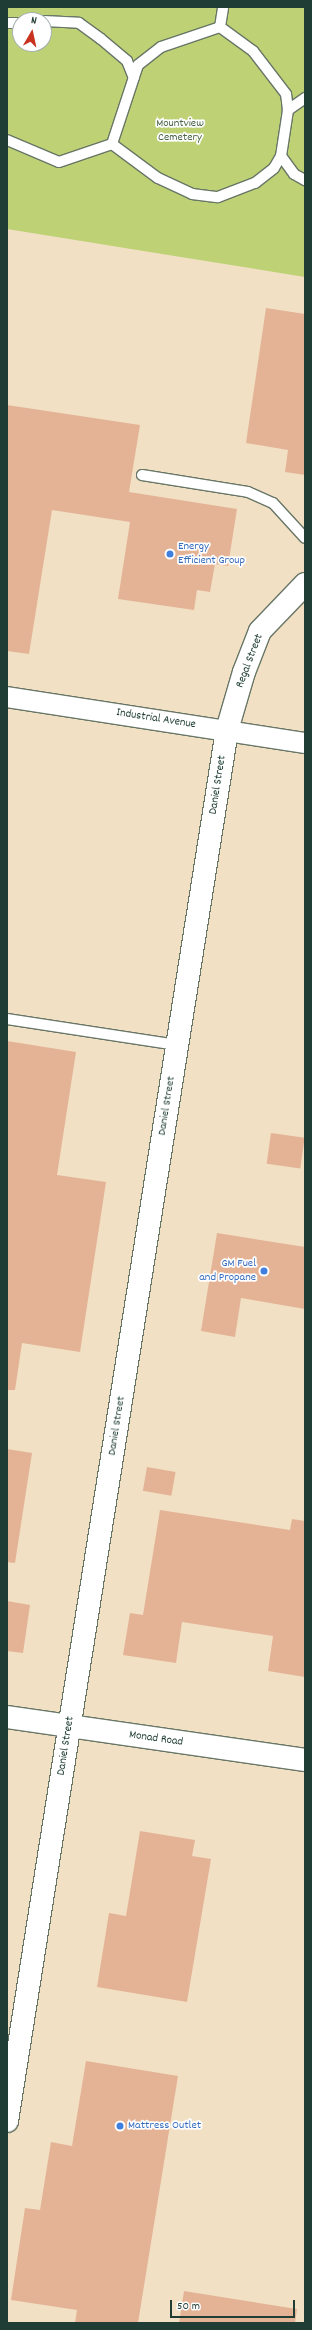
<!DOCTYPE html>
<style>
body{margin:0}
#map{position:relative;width:312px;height:2330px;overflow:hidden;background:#f1e0c4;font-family:Dekko,sans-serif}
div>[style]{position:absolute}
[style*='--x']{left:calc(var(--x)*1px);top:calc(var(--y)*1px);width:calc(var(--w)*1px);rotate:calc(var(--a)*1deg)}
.green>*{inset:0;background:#bed275}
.building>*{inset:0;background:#e4b396;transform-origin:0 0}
.roads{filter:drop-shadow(1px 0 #687666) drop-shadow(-1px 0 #687666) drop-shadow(0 1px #687666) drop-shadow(0 -1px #687666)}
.lane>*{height:10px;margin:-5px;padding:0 5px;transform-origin:5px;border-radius:5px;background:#fff}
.street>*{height:20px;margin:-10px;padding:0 10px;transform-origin:10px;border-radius:10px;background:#fff}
.secondary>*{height:22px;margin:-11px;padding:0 11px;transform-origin:11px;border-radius:11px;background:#fff}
.dots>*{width:11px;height:11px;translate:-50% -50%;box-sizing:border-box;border:2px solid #fff;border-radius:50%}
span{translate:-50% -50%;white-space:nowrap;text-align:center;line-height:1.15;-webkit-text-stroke:3.5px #fff;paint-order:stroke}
.park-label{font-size:12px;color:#476244}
.shop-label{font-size:12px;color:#366cbe}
.left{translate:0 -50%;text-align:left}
.right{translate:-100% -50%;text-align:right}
.street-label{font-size:12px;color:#1f3d34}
.frame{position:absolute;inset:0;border:8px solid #1f3d34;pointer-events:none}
.north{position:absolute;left:12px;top:12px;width:40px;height:40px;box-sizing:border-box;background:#fff;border:1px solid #a5b1ae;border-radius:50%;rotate:9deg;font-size:11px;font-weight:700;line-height:16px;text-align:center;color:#1f3d34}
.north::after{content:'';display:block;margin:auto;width:14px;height:18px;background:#c8321e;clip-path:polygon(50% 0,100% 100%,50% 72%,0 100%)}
.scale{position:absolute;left:170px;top:2300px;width:125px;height:18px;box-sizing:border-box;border:2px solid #1f3d34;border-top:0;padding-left:5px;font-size:12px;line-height:14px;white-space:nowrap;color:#1f3d34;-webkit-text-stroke:3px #fff;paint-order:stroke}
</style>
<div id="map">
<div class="green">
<i style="clip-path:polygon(evenodd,7px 7px,305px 7px,305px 277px,7px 229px,7px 7px,20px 20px,44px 20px,44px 44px,20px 44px,20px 20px)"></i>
</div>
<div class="building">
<i style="clip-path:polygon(266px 308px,305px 314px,305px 475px,285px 472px,288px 450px,246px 443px)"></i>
<i style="clip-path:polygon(7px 405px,140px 425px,129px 492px,237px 509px,228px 566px,215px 564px,210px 592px,197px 590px,194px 610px,118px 599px,130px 522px,52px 510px,29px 654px,7px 651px)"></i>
<i style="clip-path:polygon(7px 1041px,76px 1052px,57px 1175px,106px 1182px,80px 1352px,22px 1343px,15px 1390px,7px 1390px)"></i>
<i style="left:271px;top:1133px;width:34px;height:31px;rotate:8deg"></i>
<i style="clip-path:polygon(217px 1233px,305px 1247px,305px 1309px,241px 1298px,235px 1337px,201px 1331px)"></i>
<i style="clip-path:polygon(7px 1449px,32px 1453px,15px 1563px,7px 1562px)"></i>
<i style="left:147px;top:1467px;width:29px;height:24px;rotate:10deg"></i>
<i style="clip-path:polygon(160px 1510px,290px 1530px,292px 1519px,305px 1521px,305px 1677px,268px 1671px,273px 1636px,182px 1622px,176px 1663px,123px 1655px,130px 1613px,143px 1615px)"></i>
<i style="clip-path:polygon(7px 1601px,30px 1605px,23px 1653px,7px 1651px)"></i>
<i style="clip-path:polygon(140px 1831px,195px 1840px,192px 1856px,211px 1859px,187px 2002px,97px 1987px,109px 1913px,126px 1916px)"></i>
<i style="clip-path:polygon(86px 2061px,178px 2076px,138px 2323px,75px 2323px,77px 2310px,11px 2300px,25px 2208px,40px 2210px,51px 2142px,72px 2146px)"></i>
<i style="clip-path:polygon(184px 2291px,297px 2309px,295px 2323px,179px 2323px)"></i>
</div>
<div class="roads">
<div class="lane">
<i style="--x:44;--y:21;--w:35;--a:3"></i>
<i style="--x:79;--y:23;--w:27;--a:36"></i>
<i style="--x:101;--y:39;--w:34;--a:40"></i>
<i style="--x:127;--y:61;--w:18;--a:68"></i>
<i style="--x:7;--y:23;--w:13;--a:0"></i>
<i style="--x:220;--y:27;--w:20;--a:-81"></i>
<i style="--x:288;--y:110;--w:21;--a:-35"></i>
<i style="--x:7;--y:140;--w:56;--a:22.9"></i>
<i style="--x:59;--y:162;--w:56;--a:-18.8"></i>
<i style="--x:112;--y:144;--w:57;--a:36.5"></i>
<i style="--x:158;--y:178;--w:38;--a:25"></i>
<i style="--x:192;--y:194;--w:26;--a:7"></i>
<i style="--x:218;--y:197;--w:40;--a:-21"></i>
<i style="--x:255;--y:183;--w:24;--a:-38"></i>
<i style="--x:274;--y:168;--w:14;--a:-60"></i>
<i style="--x:281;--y:156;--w:47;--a:-81.3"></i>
<i style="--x:288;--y:110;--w:16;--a:-97"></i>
<i style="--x:286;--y:94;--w:54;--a:-127.5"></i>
<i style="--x:253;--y:51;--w:41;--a:-144"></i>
<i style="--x:112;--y:144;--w:83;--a:-71.8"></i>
<i style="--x:138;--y:65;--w:29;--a:-38"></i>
<i style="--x:161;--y:47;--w:62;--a:-18.7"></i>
<i style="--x:281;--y:156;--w:22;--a:54"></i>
<i style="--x:294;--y:174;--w:13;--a:29"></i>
<i style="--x:142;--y:475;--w:107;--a:9.1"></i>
<i style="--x:248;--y:492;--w:27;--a:24"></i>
<i style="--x:273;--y:503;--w:47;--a:47.6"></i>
<i style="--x:7;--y:1019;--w:172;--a:8.7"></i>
</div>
<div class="street">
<i style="--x:7;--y:697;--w:302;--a:8.8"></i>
</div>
<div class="secondary">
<i style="--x:7;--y:1717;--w:301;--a:8.2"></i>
<i style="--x:7;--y:2121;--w:1408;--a:-81.01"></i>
<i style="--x:227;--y:730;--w:60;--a:-73.7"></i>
<i style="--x:244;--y:672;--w:44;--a:-68.7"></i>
<i style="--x:260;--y:631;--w:65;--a:-46.2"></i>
</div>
</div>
<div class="dots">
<i style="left:170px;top:554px;background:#3f7fe0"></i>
<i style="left:264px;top:1271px;background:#3f7fe0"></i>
<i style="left:120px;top:2126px;background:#3f7fe0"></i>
</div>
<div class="park-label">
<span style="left:180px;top:131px">Mountview<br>Cemetery</span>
</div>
<div class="shop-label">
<span class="left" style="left:178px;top:554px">Energy<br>Efficient Group</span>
<span class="right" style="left:256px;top:1271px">GM Fuel<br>and Propane</span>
<span class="left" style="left:128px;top:2126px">Mattress Outlet</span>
</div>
<div class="street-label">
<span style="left:250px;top:661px;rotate:-69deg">Regal Street</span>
<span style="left:156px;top:719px;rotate:9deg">Industrial Avenue</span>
<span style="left:218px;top:785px;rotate:-81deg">Daniel Street</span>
<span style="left:167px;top:1106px;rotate:-81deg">Daniel Street</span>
<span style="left:117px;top:1426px;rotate:-81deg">Daniel Street</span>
<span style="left:156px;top:1739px;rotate:8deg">Monad Road</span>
<span style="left:66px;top:1746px;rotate:-81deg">Daniel Street</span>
</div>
<div class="frame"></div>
<div class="north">N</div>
<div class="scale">50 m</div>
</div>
